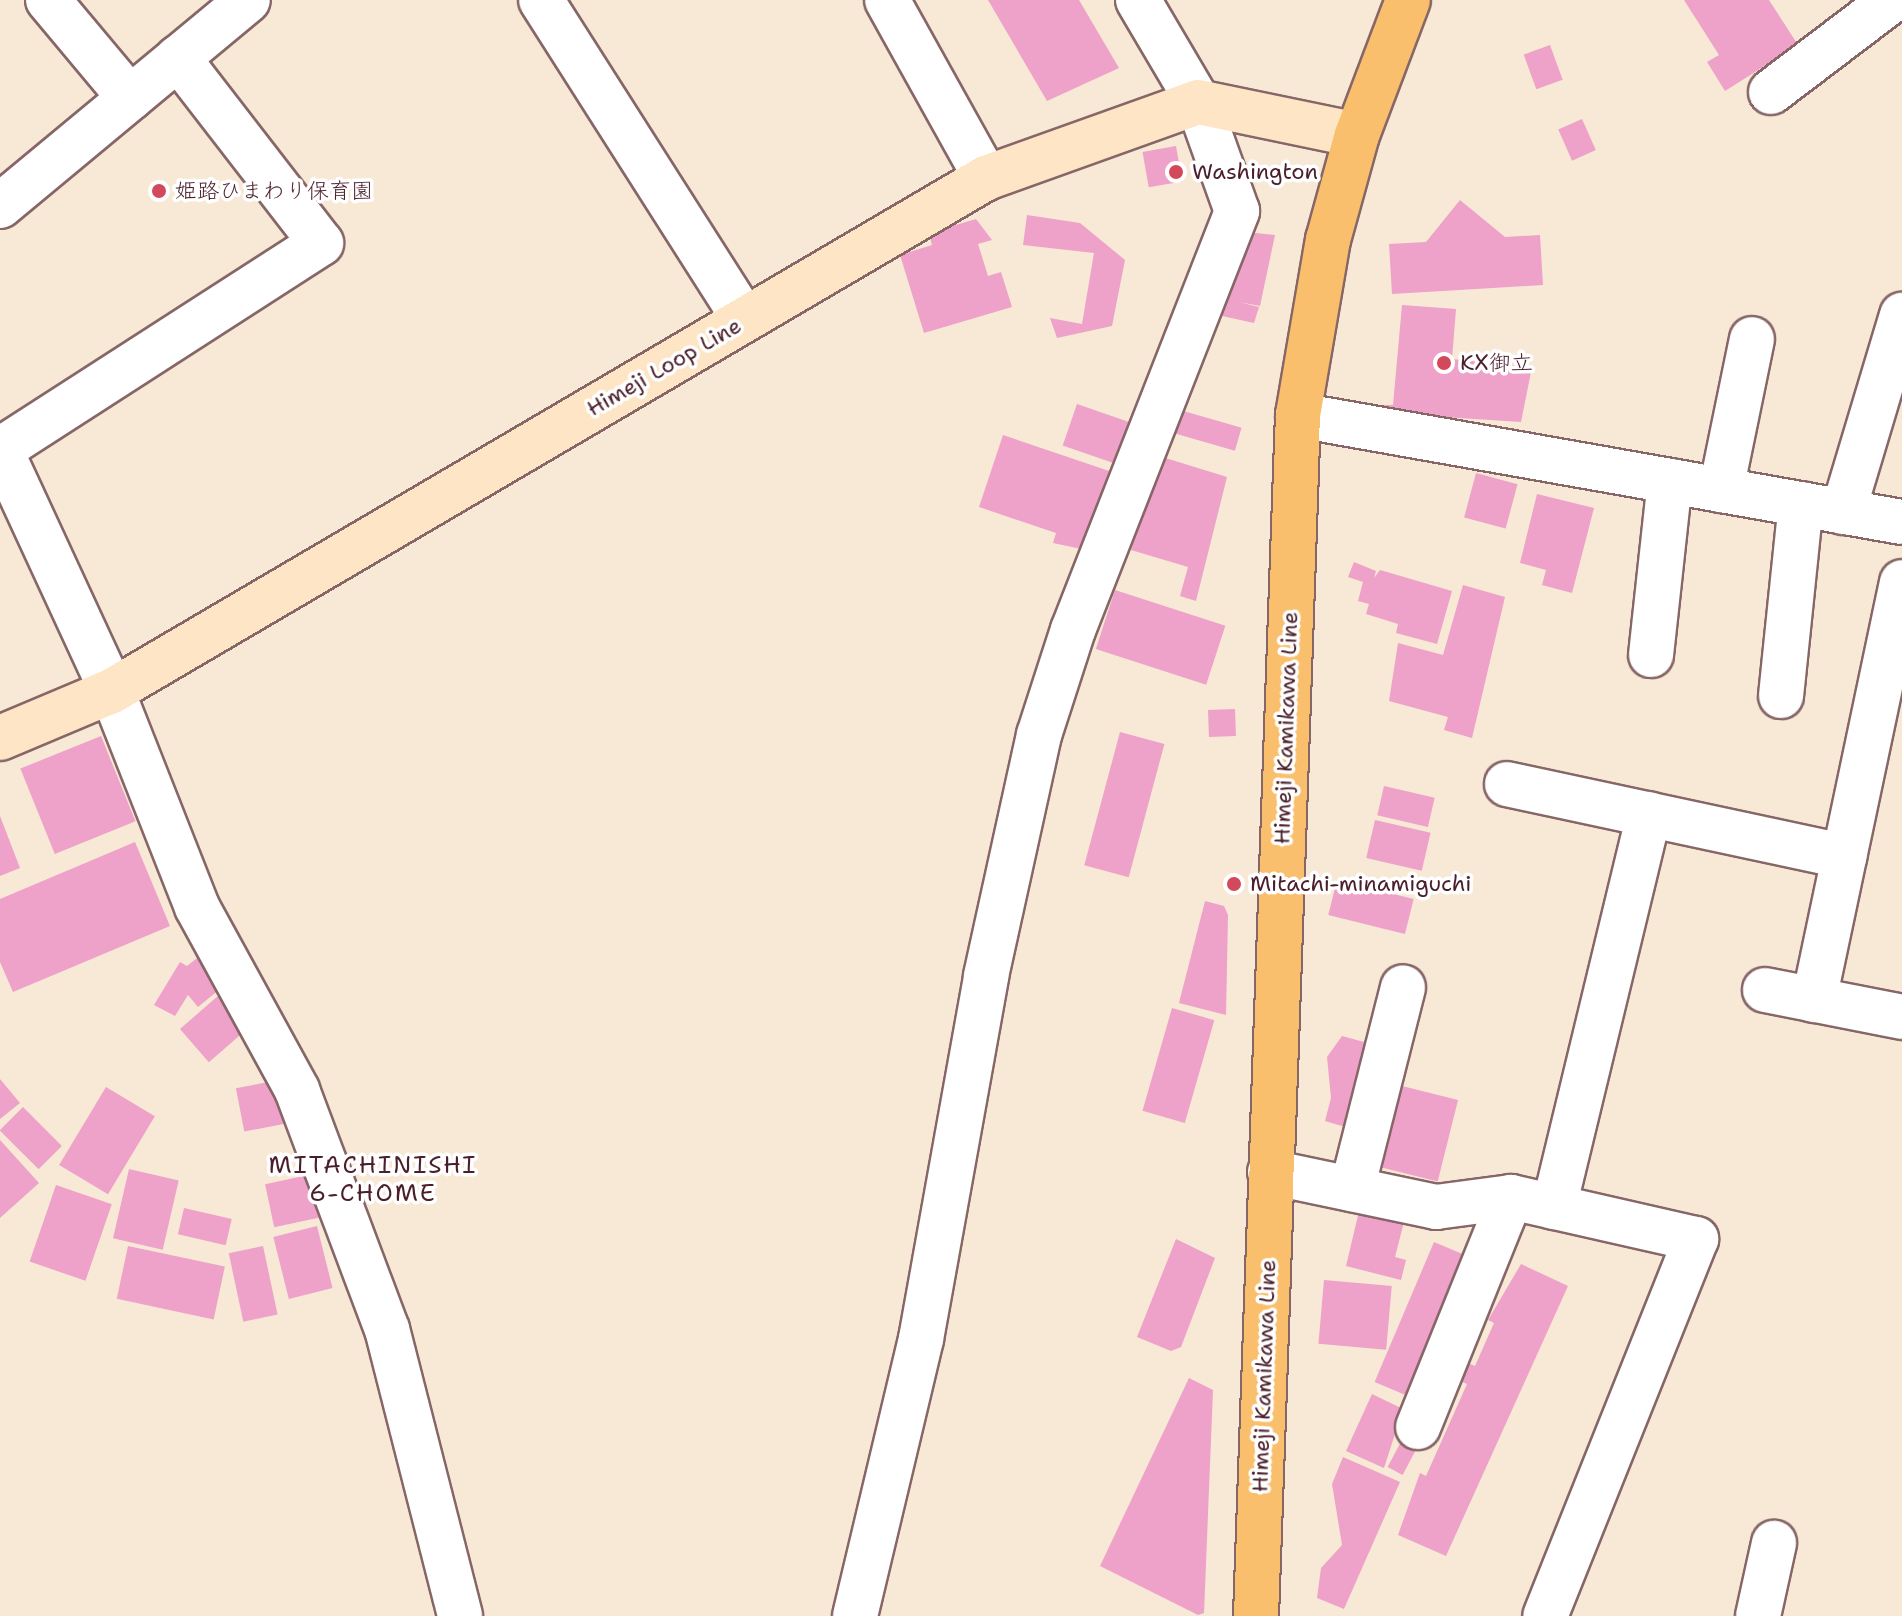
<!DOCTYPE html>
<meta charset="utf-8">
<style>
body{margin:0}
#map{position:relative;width:1902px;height:1616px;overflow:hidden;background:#f7e9d6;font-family:"Shantell Sans","Klee One",sans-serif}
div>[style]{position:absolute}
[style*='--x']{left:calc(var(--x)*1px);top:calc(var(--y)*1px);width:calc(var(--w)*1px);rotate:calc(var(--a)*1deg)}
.building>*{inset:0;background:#eea1c9;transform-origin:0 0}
.roads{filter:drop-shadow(2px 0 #876667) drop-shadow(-2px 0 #876667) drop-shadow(0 2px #876667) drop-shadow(0 -2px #876667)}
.minor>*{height:44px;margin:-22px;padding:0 22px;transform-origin:22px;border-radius:22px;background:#fff}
.tertiary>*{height:44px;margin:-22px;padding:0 22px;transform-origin:22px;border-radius:22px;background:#fff}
.secondary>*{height:44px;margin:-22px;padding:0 22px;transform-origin:22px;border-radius:22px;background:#fde5c5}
.primary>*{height:44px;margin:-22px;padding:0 22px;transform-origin:22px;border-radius:22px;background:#f9bf6d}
.dots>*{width:22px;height:22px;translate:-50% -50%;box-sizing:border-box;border:4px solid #fff;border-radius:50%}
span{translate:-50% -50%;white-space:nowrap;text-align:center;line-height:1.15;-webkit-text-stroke:7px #fff;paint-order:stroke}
.poi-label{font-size:22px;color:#4a1f2b}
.left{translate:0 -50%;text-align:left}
.street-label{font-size:22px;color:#4a1f2b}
.neighbourhood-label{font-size:24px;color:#4a1f2b;letter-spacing:2px}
</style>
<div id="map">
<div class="building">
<i style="clip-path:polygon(988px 0,1079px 0,1119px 68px,1047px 101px)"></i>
<i style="clip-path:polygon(1684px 0,1769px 0,1798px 45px,1725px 91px,1707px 62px,1719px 55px)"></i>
<i style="left:1550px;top:45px;width:37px;height:28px;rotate:70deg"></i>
<i style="left:1582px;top:119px;width:34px;height:26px;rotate:66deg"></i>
<i style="left:1176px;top:146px;width:36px;height:34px;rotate:80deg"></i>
<i style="clip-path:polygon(1460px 200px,1505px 237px,1540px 235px,1543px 285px,1392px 294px,1389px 244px,1426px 242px)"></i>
<i style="clip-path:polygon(1027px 215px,1080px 223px,1125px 260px,1112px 326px,1057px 338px,1050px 318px,1082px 324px,1094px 253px,1023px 245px)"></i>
<i style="clip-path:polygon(976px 219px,992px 240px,978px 244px,988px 276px,1001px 272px,1012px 307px,924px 333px,900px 255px,932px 245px,929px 233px)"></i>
<i style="clip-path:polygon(1246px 232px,1275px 235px,1260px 306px,1239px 302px,1259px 307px,1254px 323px,1213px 314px)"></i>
<i style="clip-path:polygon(1402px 305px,1456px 309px,1452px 359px,1532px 367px,1521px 422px,1382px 413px,1383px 405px,1393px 405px)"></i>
<i style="left:1077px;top:404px;width:65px;height:44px;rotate:19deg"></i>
<i style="left:1180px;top:410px;width:64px;height:24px;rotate:16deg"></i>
<i style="clip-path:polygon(1003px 435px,1118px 474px,1091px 551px,1053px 543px,1056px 533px,979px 507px)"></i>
<i style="clip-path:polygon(1159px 456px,1227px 477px,1196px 601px,1180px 596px,1188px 567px,1131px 550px)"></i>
<i style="left:1476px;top:473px;width:43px;height:46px;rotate:15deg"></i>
<i style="clip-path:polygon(1537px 494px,1594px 508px,1572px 593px,1542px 585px,1546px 570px,1520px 563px)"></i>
<i style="clip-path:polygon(1354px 562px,1376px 571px,1374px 578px,1380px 570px,1452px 591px,1437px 644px,1396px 633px,1398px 624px,1366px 614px,1369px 604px,1358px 601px,1363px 582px,1348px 577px)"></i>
<i style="clip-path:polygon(1463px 585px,1505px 597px,1472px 738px,1444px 730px,1448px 717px,1389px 701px,1398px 643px,1443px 655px)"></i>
<i style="left:1115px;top:590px;width:116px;height:62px;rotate:18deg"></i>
<i style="left:1235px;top:709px;width:27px;height:27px;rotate:88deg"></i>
<i style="left:1120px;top:732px;width:46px;height:138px;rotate:15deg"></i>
<i style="left:101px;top:736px;width:92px;height:87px;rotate:68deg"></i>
<i style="left:1384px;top:786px;width:52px;height:30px;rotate:13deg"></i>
<i style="clip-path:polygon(0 816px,20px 868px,0 876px)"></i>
<i style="left:1375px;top:820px;width:57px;height:39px;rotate:13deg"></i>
<i style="clip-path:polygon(135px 842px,170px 926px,13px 992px,0 962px,0 899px)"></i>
<i style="left:1337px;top:880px;width:79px;height:36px;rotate:14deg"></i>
<i style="clip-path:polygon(1205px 901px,1224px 906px,1228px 915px,1226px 1015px,1179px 1003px)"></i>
<i style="clip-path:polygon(206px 951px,231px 980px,198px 1007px,188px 995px,175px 1016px,154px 1005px,180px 962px,187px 966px)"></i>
<i style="left:226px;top:989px;width:44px;height:61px;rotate:49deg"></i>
<i style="left:1172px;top:1008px;width:44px;height:107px;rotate:16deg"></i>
<i style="clip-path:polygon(1342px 1036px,1375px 1045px,1352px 1129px,1325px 1121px,1331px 1098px,1327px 1057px)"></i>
<i style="clip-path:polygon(0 1079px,20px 1103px,0 1119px)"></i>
<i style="left:284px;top:1079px;width:44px;height:49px;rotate:79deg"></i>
<i style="left:1394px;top:1084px;width:66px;height:84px;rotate:14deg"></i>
<i style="left:106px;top:1087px;width:57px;height:91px;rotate:31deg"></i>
<i style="left:23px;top:1107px;width:55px;height:33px;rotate:45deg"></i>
<i style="clip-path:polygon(0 1140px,39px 1183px,0 1218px)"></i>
<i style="left:129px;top:1169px;width:51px;height:71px;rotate:13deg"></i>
<i style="left:313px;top:1174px;width:44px;height:49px;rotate:78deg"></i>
<i style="left:56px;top:1185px;width:59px;height:81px;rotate:19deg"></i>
<i style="clip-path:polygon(1360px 1207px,1405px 1218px,1395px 1257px,1406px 1260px,1401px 1280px,1346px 1266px)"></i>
<i style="left:184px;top:1208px;width:49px;height:27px;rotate:13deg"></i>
<i style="left:317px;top:1226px;width:64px;height:45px;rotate:76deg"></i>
<i style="clip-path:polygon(1176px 1239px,1215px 1258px,1181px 1347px,1171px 1351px,1137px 1337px)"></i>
<i style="left:1434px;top:1242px;width:47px;height:152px;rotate:23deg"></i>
<i style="left:128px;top:1246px;width:99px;height:54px;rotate:12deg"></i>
<i style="left:263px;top:1246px;width:70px;height:35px;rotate:78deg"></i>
<i style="clip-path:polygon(1521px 1264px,1568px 1286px,1446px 1556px,1398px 1535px,1420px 1473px,1426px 1476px,1467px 1384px,1460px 1381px,1468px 1363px,1475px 1366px,1494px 1323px,1488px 1320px)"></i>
<i style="left:1324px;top:1280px;width:68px;height:64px;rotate:5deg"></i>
<i style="clip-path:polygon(1189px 1378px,1213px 1390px,1204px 1613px,1198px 1615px,1100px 1566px)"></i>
<i style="clip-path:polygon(1372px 1394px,1403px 1409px,1384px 1468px,1346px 1451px)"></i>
<i style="left:1404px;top:1436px;width:17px;height:35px;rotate:28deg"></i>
<i style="clip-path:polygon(1343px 1457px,1400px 1482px,1344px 1609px,1317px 1598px,1321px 1568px,1342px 1545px,1332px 1484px)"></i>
</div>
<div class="roads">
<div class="minor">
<i style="--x:48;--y:0;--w:128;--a:50.1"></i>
<i style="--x:541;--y:0;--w:378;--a:57.5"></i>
<i style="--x:887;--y:0;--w:204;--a:60.9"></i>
<i style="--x:1771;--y:92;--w:152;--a:-37.2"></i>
<i style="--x:0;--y:206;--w:322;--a:-39.7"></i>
<i style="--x:1298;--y:415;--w:613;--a:10.05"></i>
<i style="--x:0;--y:449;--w:267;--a:65.2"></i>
<i style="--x:112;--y:691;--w:232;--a:68.5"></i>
<i style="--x:197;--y:907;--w:209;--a:61.3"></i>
<i style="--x:297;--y:1090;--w:255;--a:69.4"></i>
<i style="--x:387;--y:1329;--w:296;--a:75.7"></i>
<i style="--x:0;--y:450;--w:382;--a:-32.8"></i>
<i style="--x:321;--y:243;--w:234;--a:-127.7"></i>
<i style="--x:1721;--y:490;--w:154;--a:-78.4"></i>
<i style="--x:1843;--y:512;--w:206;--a:-73.3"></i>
<i style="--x:1651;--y:655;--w:175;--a:-83.8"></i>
<i style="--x:1781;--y:696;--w:193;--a:-84.1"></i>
<i style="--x:1507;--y:784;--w:345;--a:12.1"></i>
<i style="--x:1765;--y:990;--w:140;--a:11.1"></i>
<i style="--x:1814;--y:1000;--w:427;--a:-78.1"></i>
<i style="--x:1270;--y:1172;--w:170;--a:11.9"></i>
<i style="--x:1436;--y:1207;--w:76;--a:-7.6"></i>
<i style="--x:1511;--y:1197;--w:190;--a:12.8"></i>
<i style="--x:1696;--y:1239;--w:406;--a:111.8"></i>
<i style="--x:1352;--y:1189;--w:208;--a:-75.8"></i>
<i style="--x:1554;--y:1207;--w:404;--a:-76.4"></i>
<i style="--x:1418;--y:1427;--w:248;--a:-68"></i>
<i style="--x:855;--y:1616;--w:285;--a:-76.6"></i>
<i style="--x:921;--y:1339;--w:369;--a:-79.8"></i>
<i style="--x:986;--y:976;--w:247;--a:-77.6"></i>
<i style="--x:1039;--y:735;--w:110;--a:-72.1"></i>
<i style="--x:1073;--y:630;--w:450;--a:-68.6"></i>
<i style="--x:1237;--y:211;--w:116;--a:-109.7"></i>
<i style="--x:1758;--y:1616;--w:75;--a:-77.6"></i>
</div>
<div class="tertiary">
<i style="--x:1138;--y:0;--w:118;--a:59.5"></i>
</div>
<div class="secondary">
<i style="--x:0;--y:738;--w:121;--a:-22.8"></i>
<i style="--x:112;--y:691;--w:1013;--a:-30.41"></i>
<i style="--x:986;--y:178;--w:225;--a:-19.7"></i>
<i style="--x:1198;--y:102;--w:162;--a:11.7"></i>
</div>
<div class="primary">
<i style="--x:1256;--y:1616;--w:1202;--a:-88"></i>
<i style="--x:1298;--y:415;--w:178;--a:-80.3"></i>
<i style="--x:1328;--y:240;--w:109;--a:-74.6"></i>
<i style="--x:1357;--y:135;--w:144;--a:-69.3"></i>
</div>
</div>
<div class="dots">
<i style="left:1176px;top:172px;background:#d1495b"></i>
<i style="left:159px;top:191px;background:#d1495b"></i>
<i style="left:1444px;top:363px;background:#d1495b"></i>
<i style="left:1234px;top:884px;background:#d1495b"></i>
</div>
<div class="poi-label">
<span class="left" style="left:1192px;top:172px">Washington</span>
<span class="left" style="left:175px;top:191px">姫路ひまわり保育園</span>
<span class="left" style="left:1460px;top:363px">KX御立</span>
<span class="left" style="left:1250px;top:884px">Mitachi-minamiguchi</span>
</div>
<div class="street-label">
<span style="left:664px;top:367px;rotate:-30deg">Himeji Loop Line</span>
<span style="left:1286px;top:728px;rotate:-88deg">Himeji Kamikawa Line</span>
<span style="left:1264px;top:1376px;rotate:-88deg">Himeji Kamikawa Line</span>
</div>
<div class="neighbourhood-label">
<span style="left:373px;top:1180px">MITACHINISHI<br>6-CHOME</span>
</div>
</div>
